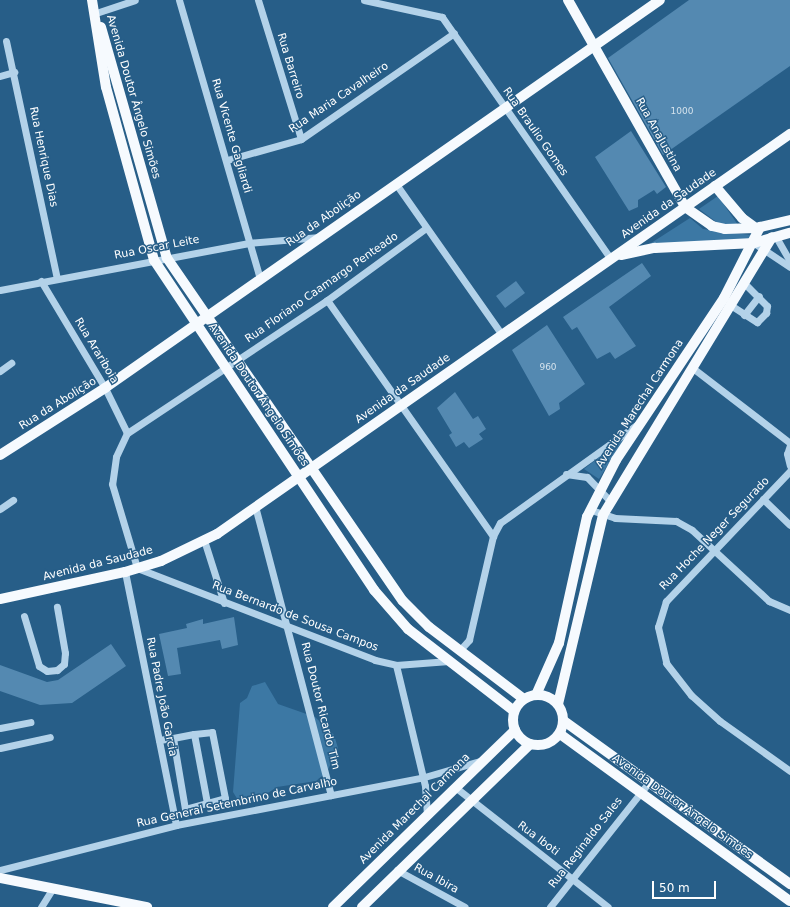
<!DOCTYPE html>
<meta charset="utf-8">
<style>
body{margin:0}
#map{position:relative;width:790px;height:907px;overflow:hidden;background:#275e88;font-family:"DejaVu Sans",sans-serif}
div>[style]{position:absolute}
[style*='--x']{left:calc(var(--x)*1px);top:calc(var(--y)*1px);width:calc(var(--w)*1px);rotate:calc(var(--a)*1deg)}
.green>*{inset:0;background:#3c78a4}
.building>*{inset:0;background:#5489b1;transform-origin:0 0}
.minor>*{height:7px;margin:-3.5px;padding:0 3.5px;transform-origin:3.5px;border-radius:3.5px;background:#b3d2e9}
.major>*{height:10px;margin:-5px;padding:0 5px;transform-origin:5px;border-radius:5px;background:#f6fafe}
.major>.ring{margin:-5px;padding:0;box-sizing:content-box;background:none;border:10px solid #f6fafe;border-radius:50%}
span{translate:-50% -50%;white-space:nowrap;text-align:center;line-height:1.15;-webkit-text-stroke:3px #275e88;paint-order:stroke}
.number-label{font-size:9px;color:#d4e2ec}
.number-label span{-webkit-text-stroke-width:0}
.street-label{font-size:11px;color:#fff}
.scale{position:absolute;left:652px;top:881px;width:64px;height:18px;box-sizing:border-box;border:2px solid #fff;border-top:0;padding-left:5px;font-size:12px;line-height:14px;white-space:nowrap;color:#fff;-webkit-text-stroke:3px #275e88;paint-order:stroke}
</style>
<div id="map">
<div class="green">
<i style="clip-path:polygon(718px 196px,738px 225px,719px 224px,699px 209px)"></i>
<i style="clip-path:polygon(690px 218px,703px 229px,751px 235px,750px 239px,648px 245px)"></i>
<i style="clip-path:polygon(625px 437px,599px 479px,584px 469px)"></i>
<i style="clip-path:polygon(265px 682px,278px 704px,315px 717px,334px 735px,338px 748px,327px 772px,316px 781px,277px 787px,254px 802px,241px 805px,233px 792px,240px 703px,247px 698px,252px 686px)"></i>
</div>
<div class="building">
<i style="clip-path:polygon(689px 0,790px 0,790px 66px,663px 155px,608px 58px)"></i>
<i style="clip-path:polygon(631px 131px,666px 187px,657px 194px,654px 190px,638px 200px,638px 207px,629px 211px,595px 157px)"></i>
<i style="clip-path:polygon(642px 263px,651px 276px,609px 307px,636px 346px,615px 359px,610px 352px,597px 359px,577px 327px,572px 330px,563px 317px)"></i>
<i style="left:516px;top:281px;width:15px;height:25px;rotate:53deg"></i>
<i style="clip-path:polygon(547px 325px,585px 384px,559px 403px,560px 409px,549px 416px,512px 350px)"></i>
<i style="clip-path:polygon(455px 392px,473px 419px,478px 416px,486px 429px,479px 434px,483px 439px,469px 448px,464px 442px,456px 447px,449px 435px,452px 433px,437px 408px)"></i>
<i style="clip-path:polygon(234px 617px,238px 645px,222px 649px,220px 640px,177px 648px,181px 674px,168px 676px,159px 634px,187px 628px,186px 624px,203px 619px,203px 624px)"></i>
<i style="clip-path:polygon(111px 644px,126px 666px,72px 703px,40px 705px,0 691px,0 665px,47px 682px,58px 680px)"></i>
</div>
<div class="minor">
<i style="--x:179;--y:0;--w:290;--a:73.8"></i>
<i style="--x:258;--y:0;--w:145;--a:72.8"></i>
<i style="--x:364;--y:0;--w:80;--a:12.3"></i>
<i style="--x:442;--y:17;--w:295;--a:55.1"></i>
<i style="--x:93;--y:14;--w:44;--a:-18.4"></i>
<i style="--x:6;--y:41;--w:242;--a:77.9"></i>
<i style="--x:0;--y:76;--w:15;--a:-16"></i>
<i style="--x:227;--y:160;--w:77;--a:-15.8"></i>
<i style="--x:301;--y:139;--w:186;--a:-34.7"></i>
<i style="--x:396;--y:184;--w:184;--a:54.9"></i>
<i style="--x:426;--y:228;--w:124;--a:143.9"></i>
<i style="--x:326;--y:301;--w:239;--a:146.4"></i>
<i style="--x:127;--y:433;--w:26;--a:115"></i>
<i style="--x:116;--y:457;--w:27;--a:98"></i>
<i style="--x:112;--y:484;--w:88;--a:73.4"></i>
<i style="--x:137;--y:568;--w:255;--a:21.1"></i>
<i style="--x:375;--y:660;--w:22;--a:13"></i>
<i style="--x:396;--y:665;--w:53;--a:-4.3"></i>
<i style="--x:776;--y:237;--w:28;--a:60"></i>
<i style="--x:754;--y:243;--w:43;--a:33.7"></i>
<i style="--x:41;--y:281;--w:125;--a:59.1"></i>
<i style="--x:105;--y:388;--w:50;--a:63.9"></i>
<i style="--x:0;--y:290;--w:252;--a:-10.7"></i>
<i style="--x:248;--y:243;--w:72;--a:-4.8"></i>
<i style="--x:327;--y:300;--w:289;--a:54.9"></i>
<i style="--x:732;--y:306;--w:30;--a:33"></i>
<i style="--x:757;--y:322;--w:13;--a:-45"></i>
<i style="--x:766;--y:313;--w:7;--a:-82"></i>
<i style="--x:767;--y:306;--w:31;--a:-135"></i>
<i style="--x:744;--y:315;--w:24;--a:-52"></i>
<i style="--x:694;--y:369;--w:121;--a:37.6"></i>
<i style="--x:0;--y:371;--w:14;--a:-36"></i>
<i style="--x:790;--y:445;--w:9;--a:108"></i>
<i style="--x:787;--y:454;--w:12;--a:76"></i>
<i style="--x:790;--y:471;--w:180;--a:133.6"></i>
<i style="--x:666;--y:601;--w:27;--a:107"></i>
<i style="--x:658;--y:627;--w:37;--a:77"></i>
<i style="--x:666;--y:663;--w:41;--a:52"></i>
<i style="--x:691;--y:695;--w:39;--a:42"></i>
<i style="--x:720;--y:721;--w:86;--a:35.5"></i>
<i style="--x:566;--y:474;--w:21;--a:8"></i>
<i style="--x:587;--y:477;--w:33;--a:46"></i>
<i style="--x:763;--y:499;--w:37;--a:44"></i>
<i style="--x:255;--y:506;--w:299;--a:75.3"></i>
<i style="--x:0;--y:509;--w:16;--a:-35"></i>
<i style="--x:591;--y:510;--w:25;--a:18"></i>
<i style="--x:615;--y:518;--w:61;--a:2.8"></i>
<i style="--x:676;--y:521;--w:18;--a:29"></i>
<i style="--x:692;--y:530;--w:105;--a:42.7"></i>
<i style="--x:769;--y:601;--w:23;--a:23"></i>
<i style="--x:204;--y:540;--w:66;--a:72.4"></i>
<i style="--x:125;--y:572;--w:258;--a:78.6"></i>
<i style="--x:24;--y:616;--w:52;--a:73.3"></i>
<i style="--x:39;--y:666;--w:9;--a:32"></i>
<i style="--x:47;--y:671;--w:10;--a:-6"></i>
<i style="--x:57;--y:670;--w:9;--a:-41"></i>
<i style="--x:64;--y:664;--w:11;--a:-85"></i>
<i style="--x:65;--y:653;--w:47;--a:-99.9"></i>
<i style="--x:459;--y:651;--w:15;--a:-48"></i>
<i style="--x:469;--y:640;--w:107;--a:-77"></i>
<i style="--x:493;--y:536;--w:15;--a:-62"></i>
<i style="--x:500;--y:523;--w:170;--a:-35.7"></i>
<i style="--x:396;--y:665;--w:124;--a:76.5"></i>
<i style="--x:425;--y:786;--w:29;--a:86"></i>
<i style="--x:0;--y:728;--w:31;--a:-11"></i>
<i style="--x:194;--y:734;--w:70;--a:79.3"></i>
<i style="--x:159;--y:740;--w:14;--a:-8"></i>
<i style="--x:173;--y:738;--w:21;--a:-11"></i>
<i style="--x:194;--y:734;--w:18;--a:-6"></i>
<i style="--x:212;--y:732;--w:67;--a:78.9"></i>
<i style="--x:225;--y:798;--w:41;--a:164.6"></i>
<i style="--x:185;--y:809;--w:72;--a:-99.6"></i>
<i style="--x:0;--y:748;--w:51;--a:-12.4"></i>
<i style="--x:455;--y:787;--w:194;--a:38.1"></i>
<i style="--x:0;--y:870;--w:182;--a:-14.3"></i>
<i style="--x:176;--y:825;--w:249;--a:-10.9"></i>
<i style="--x:421;--y:778;--w:61;--a:-16.1"></i>
<i style="--x:397;--y:870;--w:77;--a:28.6"></i>
<i style="--x:41;--y:907;--w:22;--a:-58"></i>
<i style="--x:550;--y:907;--w:159;--a:-51.6"></i>
</div>
<div class="major">
<i style="--x:92;--y:0;--w:88;--a:80.9"></i>
<i style="--x:106;--y:87;--w:180;--a:74.5"></i>
<i style="--x:154;--y:260;--w:397;--a:56.3"></i>
<i style="--x:374;--y:590;--w:52;--a:48.9"></i>
<i style="--x:408;--y:629;--w:134;--a:37.7"></i>
<i style="--x:568;--y:0;--w:238;--a:60.5"></i>
<i style="--x:685;--y:207;--w:33;--a:35"></i>
<i style="--x:712;--y:226;--w:13;--a:13"></i>
<i style="--x:725;--y:229;--w:31;--a:-2"></i>
<i style="--x:756;--y:228;--w:35;--a:-13"></i>
<i style="--x:101;--y:27;--w:240;--a:74.1"></i>
<i style="--x:167;--y:258;--w:416;--a:55.5"></i>
<i style="--x:403;--y:601;--w:37;--a:45"></i>
<i style="--x:429;--y:627;--w:119;--a:37.2"></i>
<i style="--x:715;--y:186;--w:42;--a:49.8"></i>
<i style="--x:742;--y:218;--w:17;--a:36"></i>
<i style="--x:621;--y:255;--w:35;--a:-12"></i>
<i style="--x:655;--y:248;--w:99;--a:-2.9"></i>
<i style="--x:754;--y:243;--w:37;--a:-16"></i>
<i style="--x:0;--y:455;--w:125;--a:-32.5"></i>
<i style="--x:105;--y:388;--w:677;--a:-34.96"></i>
<i style="--x:0;--y:599;--w:128;--a:-12.2"></i>
<i style="--x:125;--y:572;--w:38;--a:-17"></i>
<i style="--x:161;--y:561;--w:62;--a:-25.7"></i>
<i style="--x:217;--y:534;--w:699;--a:-34.92"></i>
<i class="ring" style="left:513px;top:695px;width:40px;height:40px"></i>
<i style="--x:536;--y:695;--w:57;--a:-66.1"></i>
<i style="--x:559;--y:643;--w:129;--a:-77.5"></i>
<i style="--x:587;--y:517;--w:64;--a:-63"></i>
<i style="--x:616;--y:460;--w:195;--a:-56.3"></i>
<i style="--x:724;--y:298;--w:80;--a:-63.1"></i>
<i style="--x:558;--y:704;--w:194;--a:-76.6"></i>
<i style="--x:603;--y:515;--w:325;--a:-58.7"></i>
<i style="--x:564;--y:721;--w:279;--a:35.8"></i>
<i style="--x:560;--y:734;--w:284;--a:36"></i>
<i style="--x:0;--y:878;--w:150;--a:11.2"></i>
<i style="--x:333;--y:907;--w:254;--a:-44.2"></i>
<i style="--x:362;--y:907;--w:234;--a:-44.1"></i>
</div>
<div class="number-label">
<span style="left:682px;top:111px">1000</span>
<span style="left:548px;top:367px">960</span>
</div>
<div class="street-label">
<span style="left:290px;top:66px;rotate:73deg">Rua Barreiro</span>
<span style="left:133px;top:97px;rotate:74deg">Avenida Doutor Ângelo Simões</span>
<span style="left:339px;top:98px;rotate:-34deg">Rua Maria Cavalheiro</span>
<span style="left:535px;top:132px;rotate:55deg">Rua Braulio Gomes</span>
<span style="left:658px;top:135px;rotate:61deg">Rua AnaJustina</span>
<span style="left:231px;top:136px;rotate:74deg">Rua Vicente Gagliardi</span>
<span style="left:43px;top:157px;rotate:78deg">Rua Henrique Dias</span>
<span style="left:669px;top:204px;rotate:-35deg">Avenida da Saudade</span>
<span style="left:324px;top:219px;rotate:-35deg">Rua da Abolição</span>
<span style="left:157px;top:248px;rotate:-11deg">Rua Oscar Leite</span>
<span style="left:322px;top:288px;rotate:-35deg">Rua Floriano Caamargo Penteado</span>
<span style="left:96px;top:351px;rotate:59deg">Rua Arariboia</span>
<span style="left:403px;top:389px;rotate:-35deg">Avenida da Saudade</span>
<span style="left:258px;top:395px;rotate:56deg">Avenida Doutor Ângelo Simões</span>
<span style="left:58px;top:404px;rotate:-32deg">Rua da Abolição</span>
<span style="left:640px;top:404px;rotate:-57deg">Avenida Marechal Carmona</span>
<span style="left:715px;top:534px;rotate:-46deg">Rua Hoche Neger Segurado</span>
<span style="left:98px;top:564px;rotate:-14deg">Avenida da Saudade</span>
<span style="left:295px;top:617px;rotate:21deg">Rua Bernardo de Sousa Campos</span>
<span style="left:161px;top:697px;rotate:79deg">Rua Padre João Garcia</span>
<span style="left:320px;top:706px;rotate:76deg">Rua Doutor Ricardo Tim</span>
<span style="left:237px;top:803px;rotate:-12deg">Rua General Setembrino de Carvalho</span>
<span style="left:682px;top:807px;rotate:36deg">Avenida Doutor Ângelo Simões</span>
<span style="left:415px;top:809px;rotate:-45deg">Avenida Marechal Carmona</span>
<span style="left:538px;top:839px;rotate:37deg">Rua Iboti</span>
<span style="left:586px;top:843px;rotate:-52deg">Rua Reginaldo Sales</span>
<span style="left:436px;top:879px;rotate:29deg">Rua Ibira</span>
</div>
<div class="scale">50 m</div>
</div>
